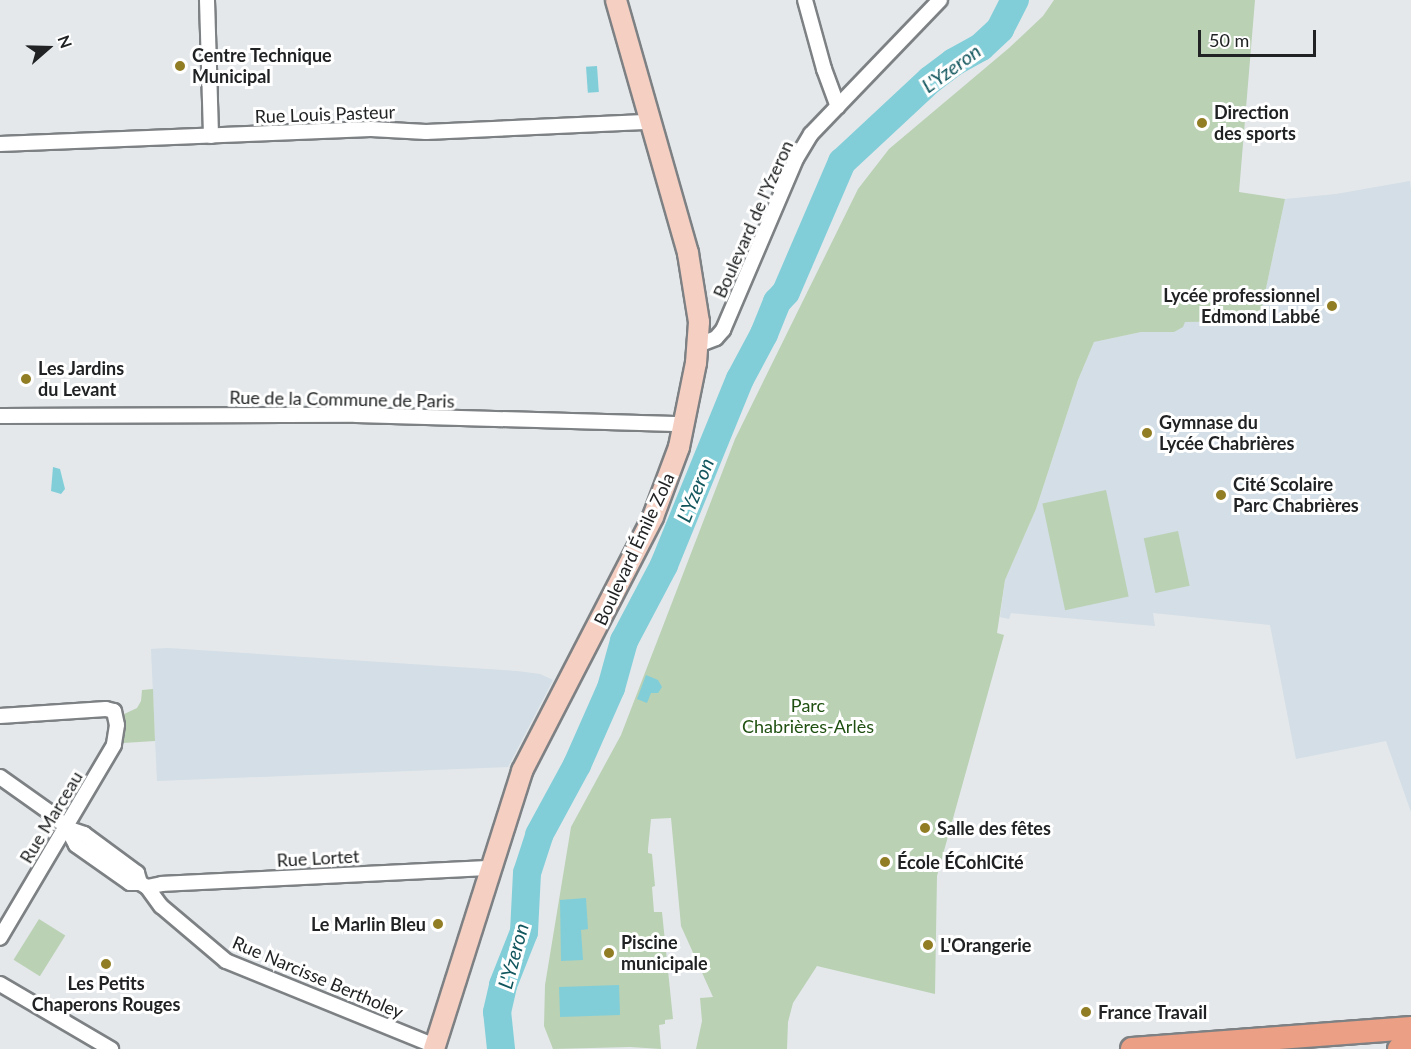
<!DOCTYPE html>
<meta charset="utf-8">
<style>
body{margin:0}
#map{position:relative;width:1411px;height:1049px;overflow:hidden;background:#e4e8eb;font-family:Lato,sans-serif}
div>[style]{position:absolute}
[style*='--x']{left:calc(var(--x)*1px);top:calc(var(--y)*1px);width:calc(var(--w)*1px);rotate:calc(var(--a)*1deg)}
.built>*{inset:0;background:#d3dee6}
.green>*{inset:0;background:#bad1b4;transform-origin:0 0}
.water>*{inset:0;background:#81ced9;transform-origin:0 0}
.river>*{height:28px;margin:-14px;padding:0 14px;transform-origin:14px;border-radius:14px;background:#81ced9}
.roads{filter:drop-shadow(2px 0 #7d8184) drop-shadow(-2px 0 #7d8184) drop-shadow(0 2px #7d8184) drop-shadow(0 -2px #7d8184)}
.minor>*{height:14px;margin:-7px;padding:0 7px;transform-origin:7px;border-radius:7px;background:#fff}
.secondary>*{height:20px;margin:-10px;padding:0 10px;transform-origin:10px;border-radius:10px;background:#f5cfc2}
.primary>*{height:22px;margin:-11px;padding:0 11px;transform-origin:11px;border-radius:11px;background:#eb9f84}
.dots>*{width:16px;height:16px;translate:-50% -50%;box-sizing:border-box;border:3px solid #fff;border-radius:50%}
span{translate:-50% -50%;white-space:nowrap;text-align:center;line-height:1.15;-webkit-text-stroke:6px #fff;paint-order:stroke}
.poi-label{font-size:18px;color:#202223;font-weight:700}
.left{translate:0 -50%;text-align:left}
.right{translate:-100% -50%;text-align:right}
.street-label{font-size:18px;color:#202223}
.park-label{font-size:18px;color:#1f5011}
.water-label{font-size:20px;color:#12565d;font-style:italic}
.north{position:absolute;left:18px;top:18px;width:60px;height:60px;-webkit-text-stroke:4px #fff;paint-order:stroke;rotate:70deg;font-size:16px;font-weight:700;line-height:24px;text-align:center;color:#202223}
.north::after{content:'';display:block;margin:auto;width:21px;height:27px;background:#202223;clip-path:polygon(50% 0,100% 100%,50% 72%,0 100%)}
.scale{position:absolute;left:1198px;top:30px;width:118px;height:27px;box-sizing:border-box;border:3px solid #202223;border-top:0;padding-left:8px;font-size:18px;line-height:21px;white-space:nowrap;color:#202223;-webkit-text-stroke:4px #fff;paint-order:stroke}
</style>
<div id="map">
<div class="built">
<i style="clip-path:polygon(1410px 181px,1411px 191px,1411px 812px,1386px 741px,1296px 759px,1270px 625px,1153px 613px,1155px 626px,1011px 613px,1009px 619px,1000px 617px,1005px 580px,1036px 509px,1078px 380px,1094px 342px,1141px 332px,1174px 332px,1184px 322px,1259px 321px,1285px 199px,1336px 194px)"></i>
<i style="clip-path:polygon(168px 648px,517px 671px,540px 674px,553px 680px,508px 767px,157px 781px,151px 649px)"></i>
</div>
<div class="green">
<i style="clip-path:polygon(1054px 0,1255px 0,1239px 192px,1285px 199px,1259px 321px,1185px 322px,1183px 327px,1174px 332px,1141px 332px,1094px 342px,1078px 380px,1036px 509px,1005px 580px,997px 633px,1004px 635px,937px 876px,935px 994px,817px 966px,793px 1003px,788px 1022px,787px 1049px,696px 1049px,702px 1021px,700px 998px,713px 997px,681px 926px,671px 818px,651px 819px,648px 849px,648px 853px,652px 854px,655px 886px,652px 887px,654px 912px,662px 912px,673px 1019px,665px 1020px,665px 1024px,659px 1025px,661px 1049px,630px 1047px,553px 1049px,544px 1026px,545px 985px,571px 827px,621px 735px,735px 439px,858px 189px,889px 149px,1009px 48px,1043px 16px)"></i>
<i style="left:1106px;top:490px;width:109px;height:65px;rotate:78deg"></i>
<i style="left:1178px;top:531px;width:56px;height:35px;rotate:78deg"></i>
<i style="clip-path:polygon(153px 689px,155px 741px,123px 743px,122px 715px,137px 708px,141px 701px,142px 690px)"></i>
<i style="left:39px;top:919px;width:31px;height:48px;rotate:32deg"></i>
</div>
<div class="water">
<i style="left:597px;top:66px;width:26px;height:11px;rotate:86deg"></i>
<i style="clip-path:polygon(53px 467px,60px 469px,65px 489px,61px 494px,51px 491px)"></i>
<i style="clip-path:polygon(646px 675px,658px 680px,662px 687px,658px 693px,651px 693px,647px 703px,637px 699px)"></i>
<i style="clip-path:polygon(586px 898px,588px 929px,581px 930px,583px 960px,561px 961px,560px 900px)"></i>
<i style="left:619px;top:985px;width:30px;height:60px;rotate:88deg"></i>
</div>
<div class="river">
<i style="--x:501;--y:1049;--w:37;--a:-96"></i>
<i style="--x:497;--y:1012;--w:28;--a:-77"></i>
<i style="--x:503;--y:985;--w:57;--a:-68.4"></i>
<i style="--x:524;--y:932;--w:59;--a:-87.1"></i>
<i style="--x:527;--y:873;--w:40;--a:-72"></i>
<i style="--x:539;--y:835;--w:80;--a:-61.5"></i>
<i style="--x:577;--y:765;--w:84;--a:-66.2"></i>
<i style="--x:611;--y:688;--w:49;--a:-74.5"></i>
<i style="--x:624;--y:641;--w:86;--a:-62.2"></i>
<i style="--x:664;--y:565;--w:201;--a:-67.8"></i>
<i style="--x:740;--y:379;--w:51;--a:-61.9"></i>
<i style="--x:764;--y:334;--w:35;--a:-68"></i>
<i style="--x:777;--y:302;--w:13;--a:-48"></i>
<i style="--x:786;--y:292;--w:142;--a:-66.7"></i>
<i style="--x:842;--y:162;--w:120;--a:-43"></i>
<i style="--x:930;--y:80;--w:30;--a:-37"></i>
<i style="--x:954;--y:62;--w:31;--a:-29"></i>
<i style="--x:981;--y:47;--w:26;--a:-43"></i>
<i style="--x:1000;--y:29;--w:33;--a:-63"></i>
</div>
<div class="roads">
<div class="minor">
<i style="--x:207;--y:0;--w:136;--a:88.3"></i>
<i style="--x:805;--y:0;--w:72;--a:74.6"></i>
<i style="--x:824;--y:69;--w:40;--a:69.8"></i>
<i style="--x:0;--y:144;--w:371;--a:-2.3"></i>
<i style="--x:371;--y:129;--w:55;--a:3.1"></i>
<i style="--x:426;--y:132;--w:224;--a:-2.6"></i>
<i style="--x:698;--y:345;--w:19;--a:-21"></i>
<i style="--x:716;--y:338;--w:11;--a:-49"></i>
<i style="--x:723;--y:330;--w:186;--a:-66.9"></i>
<i style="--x:796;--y:159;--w:29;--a:-59"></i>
<i style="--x:811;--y:134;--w:186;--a:-46.1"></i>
<i style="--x:0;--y:416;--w:356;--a:-0.2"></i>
<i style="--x:356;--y:415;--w:328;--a:1.6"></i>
<i style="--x:0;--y:716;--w:106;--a:-3.8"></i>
<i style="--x:106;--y:709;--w:8;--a:14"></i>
<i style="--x:114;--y:711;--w:14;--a:78"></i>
<i style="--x:117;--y:725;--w:20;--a:99"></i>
<i style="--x:114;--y:745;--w:224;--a:120.6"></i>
<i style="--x:0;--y:777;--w:64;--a:35.4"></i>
<i style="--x:52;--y:814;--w:21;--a:43"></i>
<i style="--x:67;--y:828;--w:19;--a:62"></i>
<i style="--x:76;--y:845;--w:66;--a:35.1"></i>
<i style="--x:130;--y:883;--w:10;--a:0"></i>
<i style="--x:140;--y:883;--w:8;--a:30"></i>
<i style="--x:147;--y:887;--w:24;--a:54"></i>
<i style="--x:161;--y:906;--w:85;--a:40.2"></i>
<i style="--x:226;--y:961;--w:226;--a:22.1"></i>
<i style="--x:67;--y:828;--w:18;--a:19"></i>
<i style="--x:84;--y:834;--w:66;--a:36.3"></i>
<i style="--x:137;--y:873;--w:10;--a:73"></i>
<i style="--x:147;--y:887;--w:15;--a:-11"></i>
<i style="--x:162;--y:884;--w:329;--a:-2.8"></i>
<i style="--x:0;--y:984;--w:129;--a:30.4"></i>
</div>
<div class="secondary">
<i style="--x:434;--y:1049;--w:292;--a:-72.4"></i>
<i style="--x:522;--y:771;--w:286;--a:-62.7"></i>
<i style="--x:653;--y:517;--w:75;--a:-69.6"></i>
<i style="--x:679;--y:447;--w:86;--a:-78.6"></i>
<i style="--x:696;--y:363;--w:41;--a:-85.8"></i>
<i style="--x:699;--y:322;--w:70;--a:-99.1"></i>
<i style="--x:688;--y:253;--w:263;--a:-105.9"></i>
</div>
<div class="primary">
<i style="--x:1132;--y:1049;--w:280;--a:-4.3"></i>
<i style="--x:1399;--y:1049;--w:12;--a:-5"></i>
</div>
</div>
<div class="dots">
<i style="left:180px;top:66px;background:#917d24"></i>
<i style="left:1202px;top:123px;background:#917d24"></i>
<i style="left:1332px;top:306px;background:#917d24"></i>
<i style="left:26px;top:379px;background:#917d24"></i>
<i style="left:1147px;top:433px;background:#917d24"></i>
<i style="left:1221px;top:495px;background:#917d24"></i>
<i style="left:925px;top:828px;background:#917d24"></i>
<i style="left:885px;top:862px;background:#917d24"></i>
<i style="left:438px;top:924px;background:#917d24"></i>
<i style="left:928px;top:945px;background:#917d24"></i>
<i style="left:609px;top:953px;background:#917d24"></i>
<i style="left:106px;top:964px;background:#917d24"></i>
<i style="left:1086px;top:1012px;background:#917d24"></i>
</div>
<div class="poi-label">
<span class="left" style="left:192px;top:66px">Centre Technique<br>Municipal</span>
<span class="left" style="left:1214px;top:123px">Direction<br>des sports</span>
<span class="right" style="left:1320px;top:306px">Lycée professionnel<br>Edmond Labbé</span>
<span class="left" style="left:38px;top:379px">Les Jardins<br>du Levant</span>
<span class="left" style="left:1159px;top:433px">Gymnase du<br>Lycée Chabrières</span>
<span class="left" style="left:1233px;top:495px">Cité Scolaire<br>Parc Chabrières</span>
<span class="left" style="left:937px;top:828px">Salle des fêtes</span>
<span class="left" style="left:897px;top:862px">École ÉCohlCité</span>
<span class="right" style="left:426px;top:924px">Le Marlin Bleu</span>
<span class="left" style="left:621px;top:953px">Piscine<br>municipale</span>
<span class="left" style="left:940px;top:945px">L'Orangerie</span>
<span style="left:106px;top:994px">Les Petits<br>Chaperons Rouges</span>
<span class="left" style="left:1098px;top:1012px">France Travail</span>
</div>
<div class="street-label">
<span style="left:325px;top:114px;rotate:-2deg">Rue Louis Pasteur</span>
<span style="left:753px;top:219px;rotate:-66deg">Boulevard de l'Yzeron</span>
<span style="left:342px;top:399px;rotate:1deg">Rue de la Commune de Paris</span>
<span style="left:634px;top:549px;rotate:-65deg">Boulevard Émile Zola</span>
<span style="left:51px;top:817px;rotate:-59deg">Rue Marceau</span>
<span style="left:318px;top:858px;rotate:-3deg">Rue Lortet</span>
<span style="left:318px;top:977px;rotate:23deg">Rue Narcisse Bertholey</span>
</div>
<div class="park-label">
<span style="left:808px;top:716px">Parc<br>Chabrières-Arlès</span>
</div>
<div class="water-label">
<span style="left:951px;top:68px;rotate:-36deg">L'Yzeron</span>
<span style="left:695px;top:490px;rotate:-68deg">L'Yzeron</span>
<span style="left:513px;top:956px;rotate:-75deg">L'Yzeron</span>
</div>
<div class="north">N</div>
<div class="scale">50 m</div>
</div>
